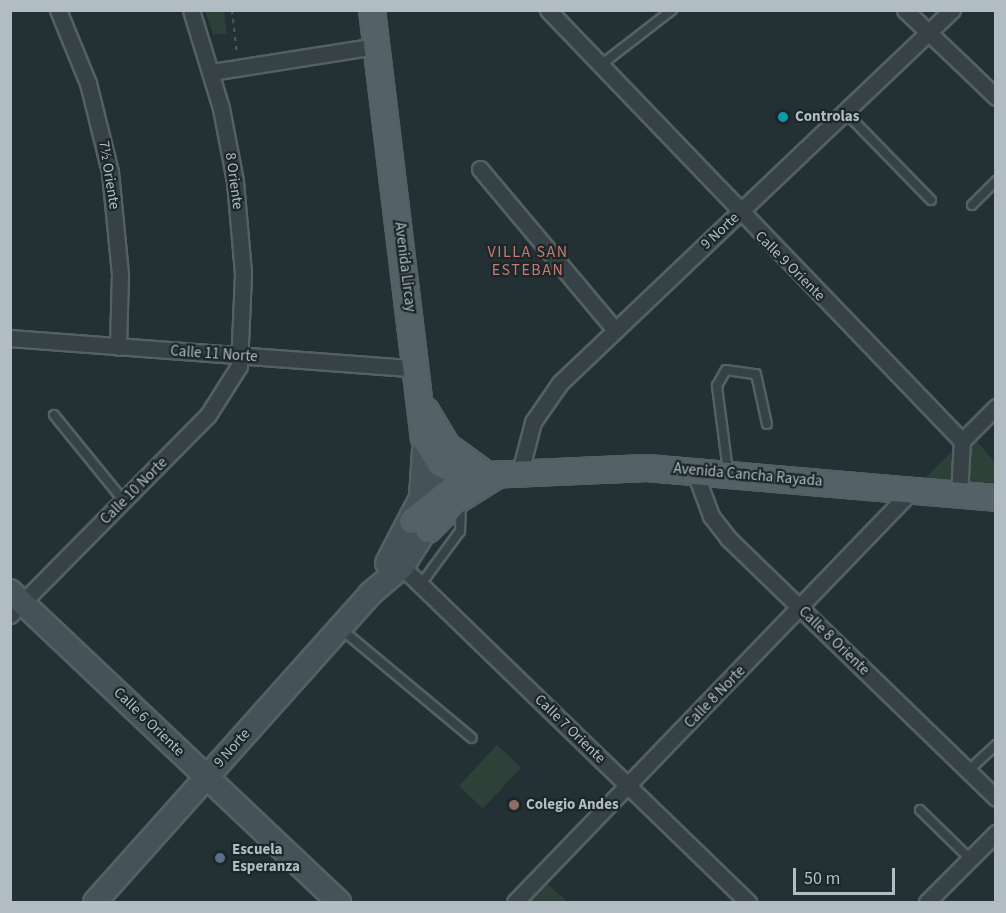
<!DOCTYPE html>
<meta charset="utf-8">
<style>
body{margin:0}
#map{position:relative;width:1006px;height:913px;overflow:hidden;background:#233135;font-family:"Source Sans 3",sans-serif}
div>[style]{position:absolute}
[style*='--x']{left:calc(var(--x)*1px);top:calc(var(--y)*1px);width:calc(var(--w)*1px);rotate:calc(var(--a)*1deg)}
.green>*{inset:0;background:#2e4139;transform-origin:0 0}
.path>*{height:2px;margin-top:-1px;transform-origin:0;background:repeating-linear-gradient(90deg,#4c5c58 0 4.5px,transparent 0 9px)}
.roads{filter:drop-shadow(2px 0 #546063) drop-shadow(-2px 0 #546063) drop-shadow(0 2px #546063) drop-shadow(0 -2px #546063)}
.lane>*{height:8px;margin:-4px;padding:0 4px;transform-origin:4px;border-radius:4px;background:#364246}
.street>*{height:15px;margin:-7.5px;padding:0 7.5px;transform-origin:7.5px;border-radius:7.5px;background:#364246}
.secondary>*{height:22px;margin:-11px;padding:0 11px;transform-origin:11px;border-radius:11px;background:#455358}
.primary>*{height:24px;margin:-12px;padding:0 12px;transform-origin:12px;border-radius:12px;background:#546166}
.dots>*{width:16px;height:16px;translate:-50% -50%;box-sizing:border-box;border:3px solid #1c272a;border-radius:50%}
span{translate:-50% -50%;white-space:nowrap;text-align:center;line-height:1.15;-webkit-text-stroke:4.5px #1c272a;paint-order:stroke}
.poi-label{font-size:15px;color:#b1bdc2;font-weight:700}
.left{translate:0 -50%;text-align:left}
.street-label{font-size:15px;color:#b1bdc2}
.neighbourhood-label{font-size:16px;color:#c77a71;letter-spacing:1.5px}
.frame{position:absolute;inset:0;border:12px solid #b1bdc2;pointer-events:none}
.scale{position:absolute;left:793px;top:868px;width:102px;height:27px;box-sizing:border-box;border:3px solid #b1bdc2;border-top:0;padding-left:8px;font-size:18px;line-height:21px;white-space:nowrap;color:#b1bdc2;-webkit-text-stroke:4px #1c272a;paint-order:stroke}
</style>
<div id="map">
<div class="green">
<i style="clip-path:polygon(205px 11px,224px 11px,227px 34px,213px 34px)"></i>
<i style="clip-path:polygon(970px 434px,995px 462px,995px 483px,925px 478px)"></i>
<i style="left:497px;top:745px;width:33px;height:56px;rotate:43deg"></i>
<i style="clip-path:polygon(546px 883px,568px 902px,528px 902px)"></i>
</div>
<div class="path">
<i style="--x:232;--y:10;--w:45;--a:83.7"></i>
</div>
<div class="roads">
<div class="lane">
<i style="--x:601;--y:65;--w:90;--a:-37.8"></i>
<i style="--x:845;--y:112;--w:123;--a:45.7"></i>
<i style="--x:972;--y:205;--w:34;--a:-45"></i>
<i style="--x:54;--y:415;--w:111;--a:50.9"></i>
<i style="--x:728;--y:471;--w:86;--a:-97.4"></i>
<i style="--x:717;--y:386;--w:18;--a:-61"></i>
<i style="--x:726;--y:370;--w:30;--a:8"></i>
<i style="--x:756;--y:374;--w:51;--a:77.6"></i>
<i style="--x:421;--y:584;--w:66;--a:-53.7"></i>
<i style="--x:460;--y:531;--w:28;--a:-88"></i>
<i style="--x:341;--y:629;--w:170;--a:39.8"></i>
<i style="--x:968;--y:771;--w:38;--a:-43"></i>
<i style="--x:920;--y:810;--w:70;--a:44.4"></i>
</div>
<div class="street">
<i style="--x:58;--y:10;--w:79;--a:67.7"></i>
<i style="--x:88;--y:83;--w:92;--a:76.1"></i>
<i style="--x:110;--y:172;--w:102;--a:84.4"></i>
<i style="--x:120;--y:274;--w:73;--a:91.6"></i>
<i style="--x:548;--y:10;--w:598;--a:46.15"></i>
<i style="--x:905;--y:10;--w:126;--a:43.7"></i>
<i style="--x:212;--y:72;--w:166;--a:-9"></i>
<i style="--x:480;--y:169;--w:210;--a:50"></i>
<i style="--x:10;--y:338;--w:409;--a:4.3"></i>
<i style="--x:694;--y:470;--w:49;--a:69.7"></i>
<i style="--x:711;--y:516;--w:28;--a:52"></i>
<i style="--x:728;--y:538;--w:373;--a:44.1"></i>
<i style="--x:520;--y:472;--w:52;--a:-75.4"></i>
<i style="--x:533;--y:422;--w:47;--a:-55.3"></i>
<i style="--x:560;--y:383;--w:541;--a:-43.58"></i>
<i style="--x:959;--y:494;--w:53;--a:-86.8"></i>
<i style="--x:962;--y:441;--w:48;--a:-45"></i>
<i style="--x:395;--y:560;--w:492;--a:44.1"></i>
<i style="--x:10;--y:615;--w:281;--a:-45.3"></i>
<i style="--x:208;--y:415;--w:58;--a:-57.7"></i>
<i style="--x:239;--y:366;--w:93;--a:-87.5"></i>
<i style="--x:243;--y:273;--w:92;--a:-95"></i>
<i style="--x:235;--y:181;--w:74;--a:-100.9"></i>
<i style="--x:221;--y:108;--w:102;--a:-107"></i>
<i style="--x:515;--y:902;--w:574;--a:-46.06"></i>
<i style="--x:927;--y:902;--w:98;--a:-45"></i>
</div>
<div class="secondary">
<i style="--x:387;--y:563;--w:73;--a:-62.4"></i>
<i style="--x:421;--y:498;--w:49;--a:-86.5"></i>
<i style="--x:10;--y:591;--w:453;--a:43.4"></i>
<i style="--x:95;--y:902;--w:413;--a:-48.2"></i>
<i style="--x:370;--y:594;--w:42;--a:-40.2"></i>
<i style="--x:402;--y:567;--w:71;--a:-57.7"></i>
<i style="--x:440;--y:507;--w:60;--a:-91.9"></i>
</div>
<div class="primary">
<i style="--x:372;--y:10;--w:431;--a:83.1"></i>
<i style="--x:424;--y:438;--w:31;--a:58"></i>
<i style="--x:440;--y:464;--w:28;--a:26"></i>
<i style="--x:465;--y:476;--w:182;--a:-2.5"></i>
<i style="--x:647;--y:468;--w:350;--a:4.9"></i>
<i style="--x:426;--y:411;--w:41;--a:59"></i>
<i style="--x:447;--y:446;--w:41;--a:36"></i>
<i style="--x:412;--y:521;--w:53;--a:-38.8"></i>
<i style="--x:428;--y:530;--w:44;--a:-45"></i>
<i style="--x:459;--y:499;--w:44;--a:-31.9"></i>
</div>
</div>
<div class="dots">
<i style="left:783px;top:117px;background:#0f9aa8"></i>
<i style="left:514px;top:805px;background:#8d6e63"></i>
<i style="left:220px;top:858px;background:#5c6f8a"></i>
</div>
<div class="poi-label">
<span class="left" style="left:795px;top:117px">Controlas</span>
<span class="left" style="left:526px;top:805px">Colegio Andes</span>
<span class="left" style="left:232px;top:858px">Escuela<br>Esperanza</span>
</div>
<div class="street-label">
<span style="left:109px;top:175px;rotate:81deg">7½ Oriente</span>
<span style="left:234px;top:181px;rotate:82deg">8 Oriente</span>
<span style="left:720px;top:231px;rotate:-43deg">9 Norte</span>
<span style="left:790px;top:266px;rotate:45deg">Calle 9 Oriente</span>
<span style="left:405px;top:267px;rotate:83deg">Avenida Lircay</span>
<span style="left:214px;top:354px;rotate:4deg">Calle 11 Norte</span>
<span style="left:748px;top:475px;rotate:5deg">Avenida Cancha Rayada</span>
<span style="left:134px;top:491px;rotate:-45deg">Calle 10 Norte</span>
<span style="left:834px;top:641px;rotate:44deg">Calle 8 Oriente</span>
<span style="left:715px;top:697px;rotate:-46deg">Calle 8 Norte</span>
<span style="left:149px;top:722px;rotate:44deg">Calle 6 Oriente</span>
<span style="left:570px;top:729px;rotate:44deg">Calle 7 Oriente</span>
<span style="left:232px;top:748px;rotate:-48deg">9 Norte</span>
</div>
<div class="neighbourhood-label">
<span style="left:528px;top:261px">VILLA SAN<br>ESTEBAN</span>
</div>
<div class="frame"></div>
<div class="scale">50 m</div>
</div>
